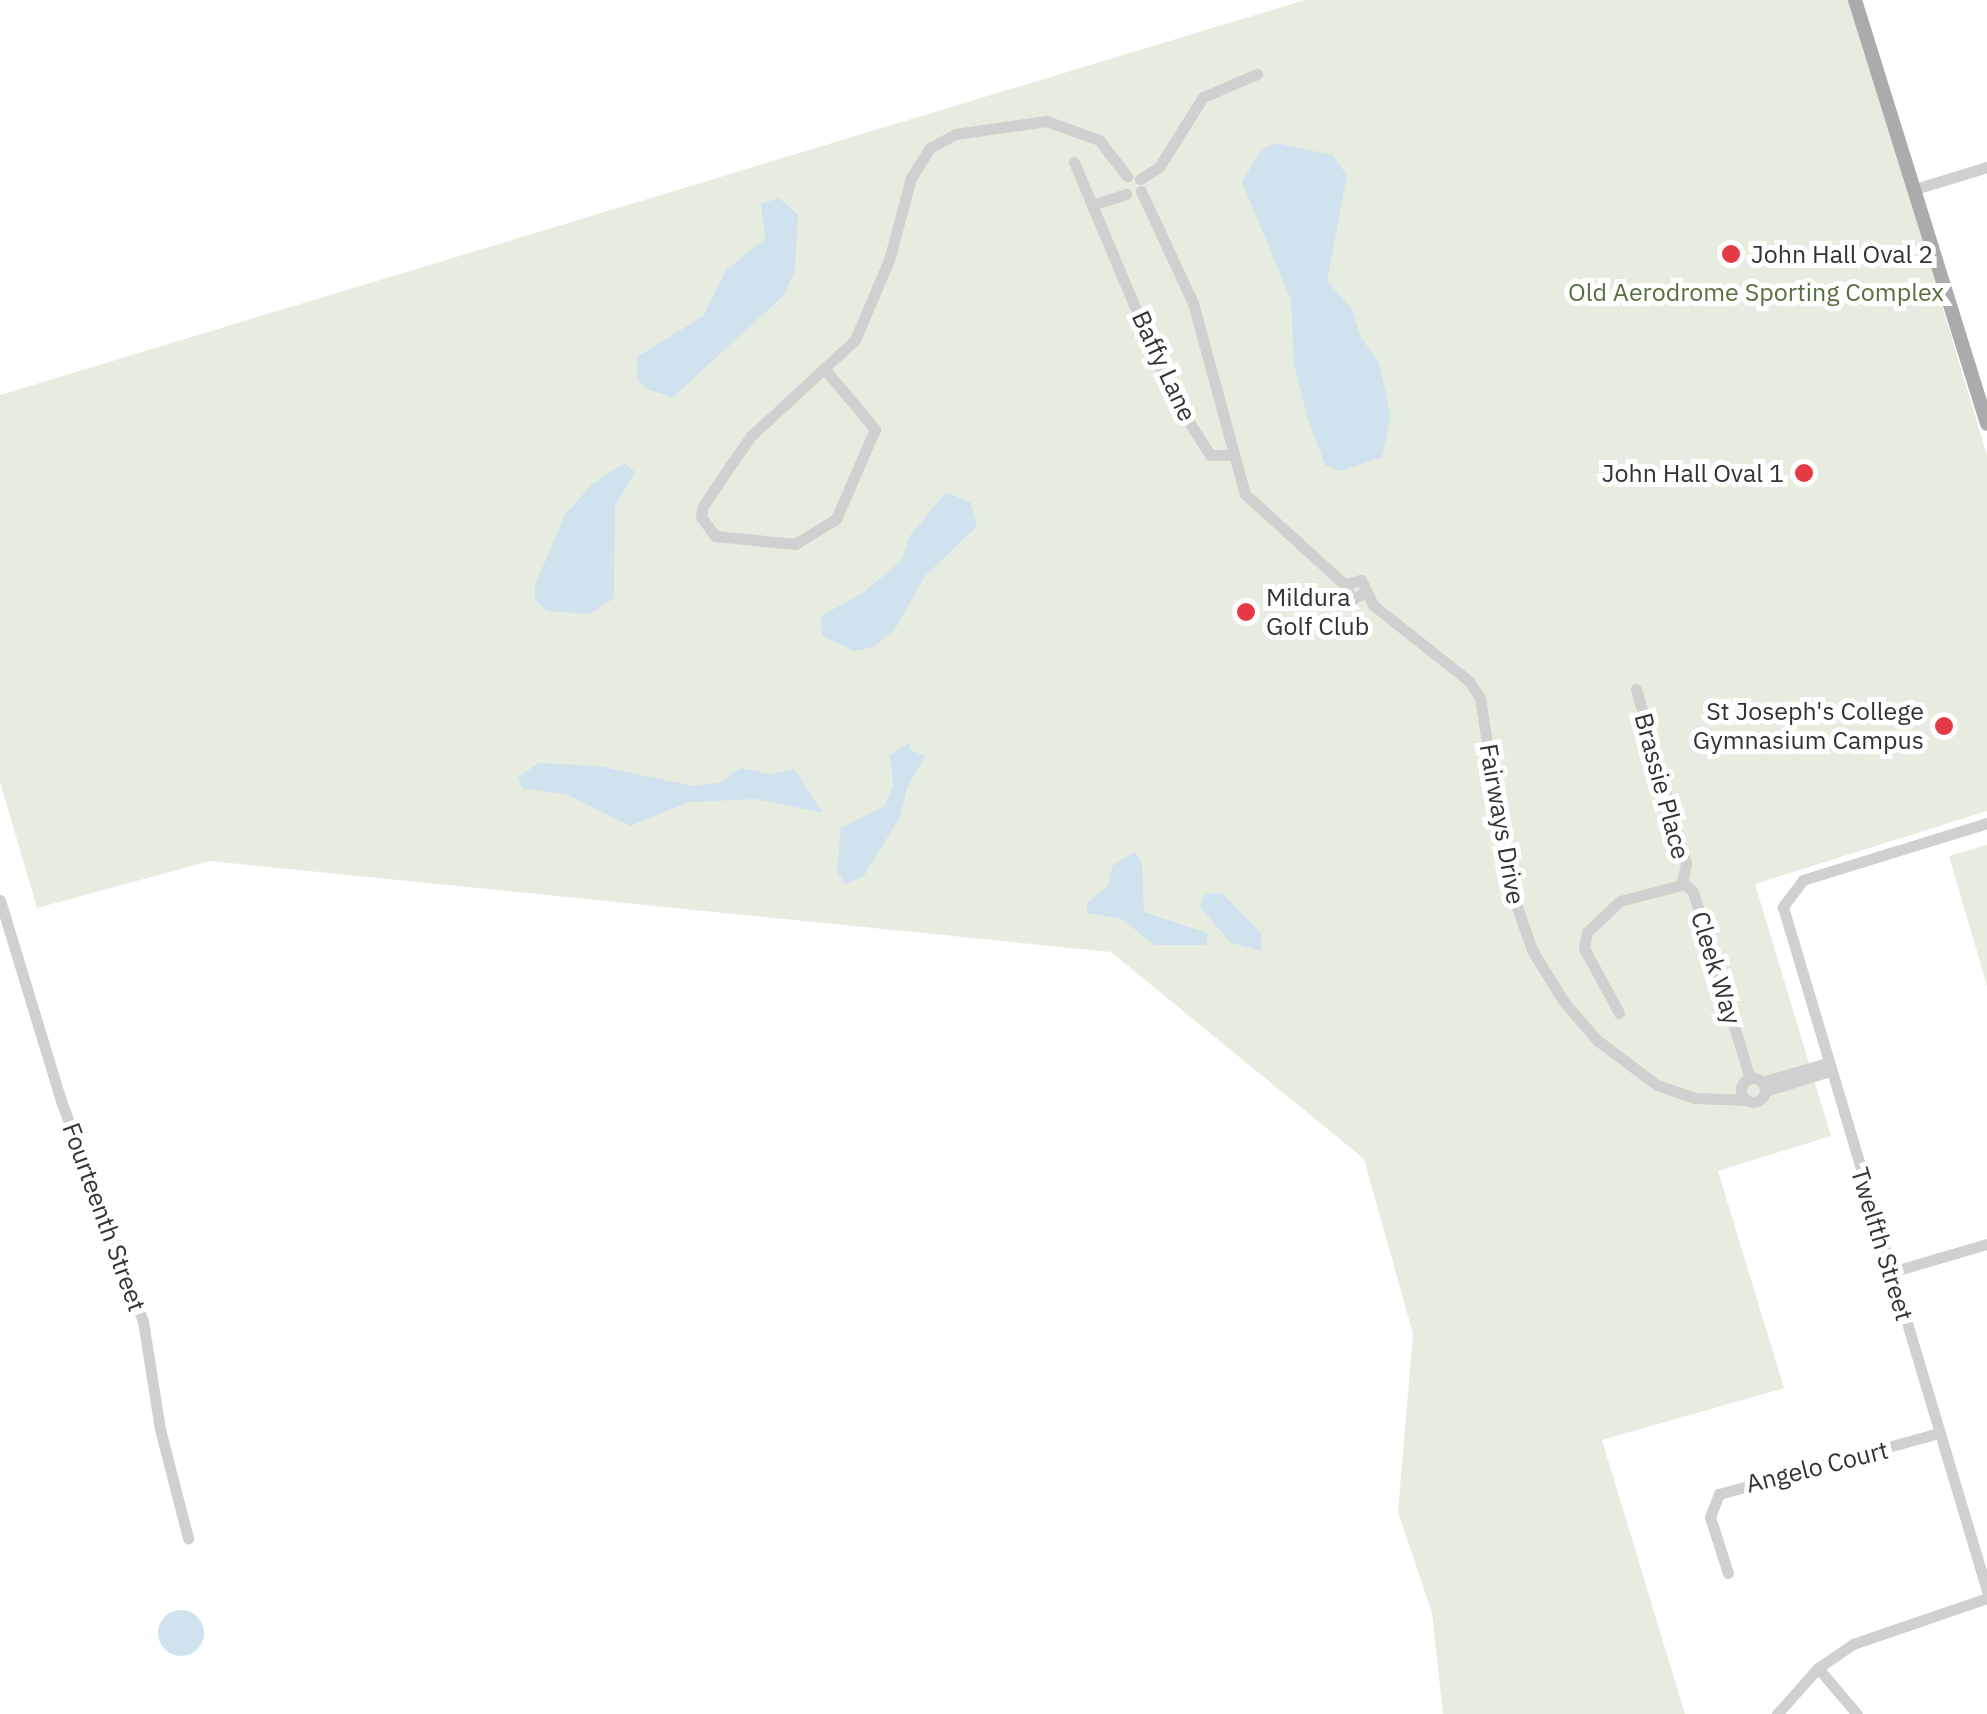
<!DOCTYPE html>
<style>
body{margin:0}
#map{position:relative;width:1987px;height:1714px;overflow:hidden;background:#fff;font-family:"IBM Plex Sans",sans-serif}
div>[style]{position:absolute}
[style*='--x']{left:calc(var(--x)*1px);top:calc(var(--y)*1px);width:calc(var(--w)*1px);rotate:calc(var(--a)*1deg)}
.green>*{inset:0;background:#e6ecdf}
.water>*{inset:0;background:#cfe2ee}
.round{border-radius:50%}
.minor>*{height:11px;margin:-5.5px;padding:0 5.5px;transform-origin:5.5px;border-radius:5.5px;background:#d0d0d0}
.minor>.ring{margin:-5.5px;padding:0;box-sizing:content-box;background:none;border:11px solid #d0d0d0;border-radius:50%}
.major>*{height:14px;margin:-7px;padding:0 7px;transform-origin:7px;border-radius:7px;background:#ababab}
.dots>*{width:28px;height:28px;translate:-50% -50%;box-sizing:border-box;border:5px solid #fff;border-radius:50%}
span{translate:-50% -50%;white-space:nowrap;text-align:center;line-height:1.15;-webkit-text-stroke:10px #fff;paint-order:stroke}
.poi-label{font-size:25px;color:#333}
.left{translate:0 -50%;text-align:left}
.right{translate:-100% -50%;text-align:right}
.park-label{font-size:25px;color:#56703f}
.street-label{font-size:25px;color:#333}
</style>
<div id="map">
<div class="green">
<i style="clip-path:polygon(1305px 0,1850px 0,1987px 455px,1987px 811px,1755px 884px,1831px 1136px,1718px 1171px,1784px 1388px,1602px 1440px,1685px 1714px,1443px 1714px,1432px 1613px,1398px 1512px,1413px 1334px,1364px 1159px,1111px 952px,210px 861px,37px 908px,0 782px,0 395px)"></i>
<i style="clip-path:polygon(1987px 845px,1987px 986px,1949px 856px)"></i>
</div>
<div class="water">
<i style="clip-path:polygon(1276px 143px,1332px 155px,1347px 175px,1327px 281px,1352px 309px,1360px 336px,1379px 363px,1391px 416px,1382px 457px,1341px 471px,1325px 465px,1307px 416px,1294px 365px,1291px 300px,1242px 182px,1261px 150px)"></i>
<i style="clip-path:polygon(779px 198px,798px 215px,795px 270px,784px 295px,673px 397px,646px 389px,637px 378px,637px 357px,703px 316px,726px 270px,765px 239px,761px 204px)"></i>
<i style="clip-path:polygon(624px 463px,635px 472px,615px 506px,614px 598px,590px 614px,547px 611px,535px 600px,535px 585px,565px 515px,591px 485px)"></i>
<i style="clip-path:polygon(946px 492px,971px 503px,977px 526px,925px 576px,895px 629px,874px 647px,854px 651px,822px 636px,821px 616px,863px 593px,902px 560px,909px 537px)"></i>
<i style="clip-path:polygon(911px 742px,910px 750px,925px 756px,907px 788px,900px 817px,863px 877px,845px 884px,837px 871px,841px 828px,885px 806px,893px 785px,890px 755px)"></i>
<i style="clip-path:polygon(539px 763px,599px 766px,692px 786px,719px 783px,740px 768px,770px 774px,794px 769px,823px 813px,756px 799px,689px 802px,630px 826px,568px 795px,522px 788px,518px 777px)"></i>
<i style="clip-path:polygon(1135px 852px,1142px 863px,1144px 912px,1207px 933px,1207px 945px,1154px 945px,1122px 919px,1087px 913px,1087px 903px,1107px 887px,1113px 865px)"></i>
<i style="clip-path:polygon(1205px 893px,1223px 894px,1261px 933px,1261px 951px,1230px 942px,1200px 907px)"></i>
<i class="round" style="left:158px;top:1610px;width:46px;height:46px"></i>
</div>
<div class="minor">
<i style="--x:1074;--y:162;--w:47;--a:67.3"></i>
<i style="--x:1140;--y:179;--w:22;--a:-32"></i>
<i style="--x:1159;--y:167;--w:83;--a:-57.8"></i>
<i style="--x:1203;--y:97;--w:59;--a:-23.1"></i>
<i style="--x:1915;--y:189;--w:75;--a:-17"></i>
<i style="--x:1141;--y:191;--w:123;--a:65.1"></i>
<i style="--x:1193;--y:303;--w:198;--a:74.8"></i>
<i style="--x:1245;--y:494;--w:134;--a:42.3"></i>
<i style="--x:1126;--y:194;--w:36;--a:162"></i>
<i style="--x:1092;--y:205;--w:206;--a:67.2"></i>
<i style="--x:1172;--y:395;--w:71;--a:57.7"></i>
<i style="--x:1210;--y:455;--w:22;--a:0"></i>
<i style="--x:827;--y:372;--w:75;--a:49.9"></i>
<i style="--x:875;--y:429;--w:98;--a:113.4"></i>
<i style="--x:836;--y:519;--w:48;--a:148.6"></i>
<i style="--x:795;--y:544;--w:80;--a:-174.3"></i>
<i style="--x:715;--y:536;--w:24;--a:-126"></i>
<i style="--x:701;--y:517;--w:11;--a:-80"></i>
<i style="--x:703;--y:506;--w:48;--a:-56"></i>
<i style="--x:730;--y:466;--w:38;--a:-55"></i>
<i style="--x:752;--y:435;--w:140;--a:-42.7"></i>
<i style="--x:855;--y:340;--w:87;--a:-67"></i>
<i style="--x:889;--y:260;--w:85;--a:-75"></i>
<i style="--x:911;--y:178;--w:36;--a:-58"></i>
<i style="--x:930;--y:148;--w:29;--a:-29"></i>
<i style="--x:955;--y:134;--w:92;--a:-8.1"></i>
<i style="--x:1046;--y:121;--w:56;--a:19.7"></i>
<i style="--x:1099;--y:140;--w:46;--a:52.1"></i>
<i style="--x:1364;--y:593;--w:13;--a:153"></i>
<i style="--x:1352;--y:599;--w:17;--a:-118"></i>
<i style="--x:1344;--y:584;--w:17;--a:-13"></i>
<i style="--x:1361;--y:580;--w:28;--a:64"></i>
<i style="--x:1373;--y:605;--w:122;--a:38.4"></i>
<i style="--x:1469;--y:681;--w:20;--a:57"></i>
<i style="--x:1480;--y:698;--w:188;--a:81.1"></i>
<i style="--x:1509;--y:884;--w:70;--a:70.8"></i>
<i style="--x:1532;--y:950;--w:61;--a:58.4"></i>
<i style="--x:1564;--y:1002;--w:50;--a:49"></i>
<i style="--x:1597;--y:1040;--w:75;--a:36.9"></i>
<i style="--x:1657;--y:1085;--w:40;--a:18.9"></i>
<i style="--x:1695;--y:1098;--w:52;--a:2.2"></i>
<i style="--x:1636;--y:689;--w:181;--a:74"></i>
<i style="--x:1686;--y:863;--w:20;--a:101"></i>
<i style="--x:1987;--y:823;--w:193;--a:162.8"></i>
<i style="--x:1803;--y:880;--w:34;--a:127"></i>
<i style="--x:1783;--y:907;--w:714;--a:73.39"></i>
<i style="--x:0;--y:900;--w:210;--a:73.1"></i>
<i style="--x:61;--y:1101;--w:235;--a:69.6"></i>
<i style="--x:143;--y:1321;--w:109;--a:81.1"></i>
<i style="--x:160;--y:1429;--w:113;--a:75.6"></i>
<i style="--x:1619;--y:1013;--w:74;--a:-118.3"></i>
<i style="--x:1584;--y:948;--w:16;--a:-79"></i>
<i style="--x:1587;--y:932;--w:45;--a:-43.2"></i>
<i style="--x:1620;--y:901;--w:67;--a:-14.7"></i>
<i style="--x:1685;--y:884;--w:11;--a:45"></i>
<i style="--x:1693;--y:892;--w:195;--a:73"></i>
<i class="ring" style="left:1741px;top:1078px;width:13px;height:13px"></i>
<i style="--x:1762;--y:1082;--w:68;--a:-16.3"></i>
<i style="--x:1765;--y:1091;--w:68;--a:-17.1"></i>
<i style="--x:1891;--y:1272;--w:100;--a:-16.3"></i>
<i style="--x:1728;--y:1573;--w:59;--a:-107.8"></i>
<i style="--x:1710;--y:1517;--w:25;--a:-69"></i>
<i style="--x:1719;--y:1494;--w:228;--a:-15.5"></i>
<i style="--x:1818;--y:1668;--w:60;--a:49.7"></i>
<i style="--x:1777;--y:1714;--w:62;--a:-48.3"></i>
<i style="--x:1818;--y:1668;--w:42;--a:-34.4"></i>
<i style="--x:1853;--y:1644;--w:142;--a:-18.9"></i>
</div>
<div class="major">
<i style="--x:1855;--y:0;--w:444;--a:72.7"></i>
</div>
<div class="dots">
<i style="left:1731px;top:254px;background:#e63946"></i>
<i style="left:1804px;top:473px;background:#e63946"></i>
<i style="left:1246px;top:612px;background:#e63946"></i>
<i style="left:1944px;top:726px;background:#e63946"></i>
</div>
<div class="poi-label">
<span class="left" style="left:1751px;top:254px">John Hall Oval 2</span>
<span class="right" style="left:1784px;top:473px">John Hall Oval 1</span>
<span class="left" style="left:1266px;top:612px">Mildura<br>Golf Club</span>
<span class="right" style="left:1924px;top:726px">St Joseph's College<br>Gymnasium Campus</span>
</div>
<div class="park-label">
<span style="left:1756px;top:292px">Old Aerodrome Sporting Complex</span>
</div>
<div class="street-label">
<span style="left:1164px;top:366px;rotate:65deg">Baffy Lane</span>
<span style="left:1662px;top:786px;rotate:75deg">Brassie Place</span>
<span style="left:1502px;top:824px;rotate:80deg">Fairways Drive</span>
<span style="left:1716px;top:968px;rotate:73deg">Cleek Way</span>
<span style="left:104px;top:1217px;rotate:70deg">Fourteenth Street</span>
<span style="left:1882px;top:1244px;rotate:73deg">Twelfth Street</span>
<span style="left:1817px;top:1467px;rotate:-14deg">Angelo Court</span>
</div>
</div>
